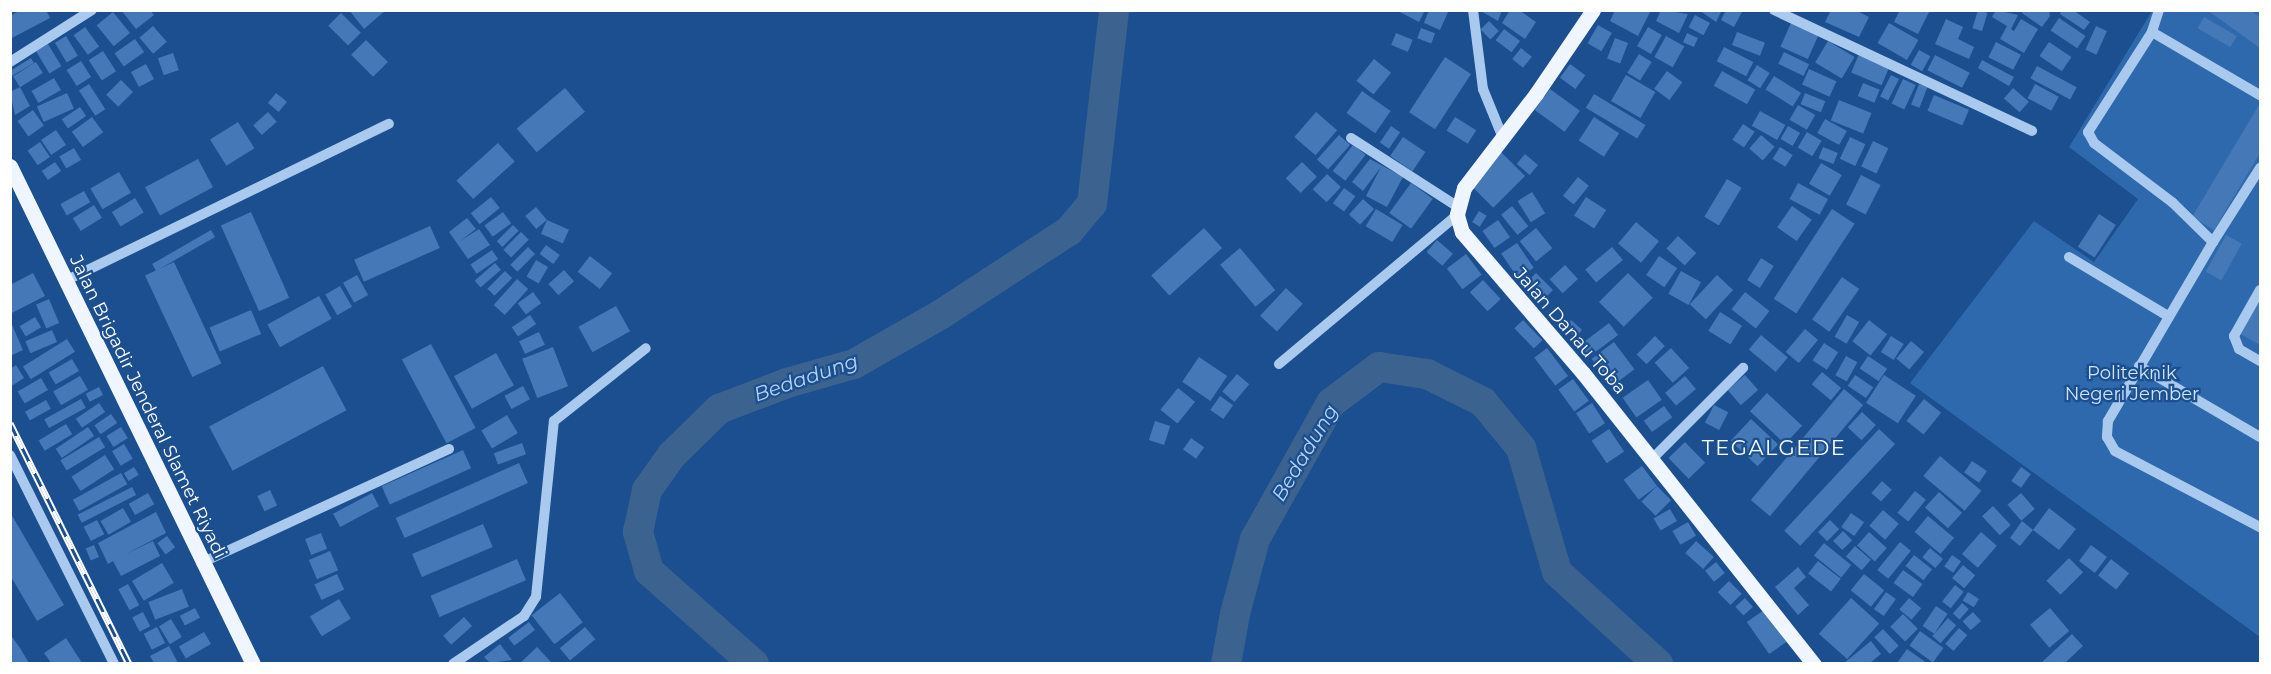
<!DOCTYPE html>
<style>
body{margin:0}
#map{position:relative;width:2271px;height:674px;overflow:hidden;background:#1b4f8f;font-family:Montserrat,sans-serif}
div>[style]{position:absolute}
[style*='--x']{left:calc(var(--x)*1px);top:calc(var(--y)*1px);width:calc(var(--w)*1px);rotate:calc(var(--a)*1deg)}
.green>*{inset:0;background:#2e69ad}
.river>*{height:30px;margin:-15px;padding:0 15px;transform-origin:15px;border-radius:15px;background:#3c6290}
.building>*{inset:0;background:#4478b7;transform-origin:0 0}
.minor>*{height:10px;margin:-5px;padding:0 5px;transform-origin:5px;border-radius:5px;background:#a9c9ee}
.major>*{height:15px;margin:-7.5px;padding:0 7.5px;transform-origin:7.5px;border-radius:7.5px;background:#f0f6ff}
.rail>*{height:7px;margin-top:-3.5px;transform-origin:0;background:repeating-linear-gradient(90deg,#1b4f8f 0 14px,#fff 0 28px);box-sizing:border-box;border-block:2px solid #fff}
span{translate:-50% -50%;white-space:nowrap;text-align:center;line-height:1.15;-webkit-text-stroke:4.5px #1b4f8f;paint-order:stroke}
.street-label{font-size:18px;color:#fff}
.park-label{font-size:18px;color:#cfe3fa}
.water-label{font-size:20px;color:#b5d3f5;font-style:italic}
.quarter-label{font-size:21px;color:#fff;letter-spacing:1.5px}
.frame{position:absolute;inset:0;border:12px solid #fff;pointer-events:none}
</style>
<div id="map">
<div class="green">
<i style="clip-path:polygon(2152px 11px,2260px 11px,2260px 637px,1910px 383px,2034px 221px,2094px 262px,2138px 199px,2069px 147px)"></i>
</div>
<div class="river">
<i style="--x:754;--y:664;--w:140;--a:-138.5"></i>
<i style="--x:649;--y:571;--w:41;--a:-105.8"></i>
<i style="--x:638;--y:532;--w:43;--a:-77.9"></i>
<i style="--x:647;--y:490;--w:43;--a:-54.5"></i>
<i style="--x:672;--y:455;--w:66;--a:-44.4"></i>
<i style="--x:719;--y:409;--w:73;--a:-20.9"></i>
<i style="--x:787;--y:383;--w:70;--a:-15.8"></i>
<i style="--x:854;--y:364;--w:99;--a:-29.7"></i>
<i style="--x:940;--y:315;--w:154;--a:-33.1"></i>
<i style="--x:1069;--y:231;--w:35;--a:-50"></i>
<i style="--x:1092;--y:204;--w:195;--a:-83.5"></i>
<i style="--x:1226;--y:664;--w:51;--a:-79.8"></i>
<i style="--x:1235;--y:614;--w:78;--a:-75.1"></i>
<i style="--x:1255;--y:539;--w:156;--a:-60.8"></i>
<i style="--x:1331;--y:403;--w:60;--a:-36.9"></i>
<i style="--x:1379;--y:367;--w:49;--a:8.3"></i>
<i style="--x:1427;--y:374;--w:63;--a:26.6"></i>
<i style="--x:1483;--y:402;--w:60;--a:50.4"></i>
<i style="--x:1521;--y:448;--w:129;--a:73.8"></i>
<i style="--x:1557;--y:572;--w:137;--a:42.3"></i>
</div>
<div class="building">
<i style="clip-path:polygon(21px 10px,46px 10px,50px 18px,10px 39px,10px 16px)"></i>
<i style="clip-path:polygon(121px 10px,150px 10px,154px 15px,136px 29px)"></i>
<i style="clip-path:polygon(349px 10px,386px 10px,364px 29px)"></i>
<i style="clip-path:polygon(1396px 10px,1425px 10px,1419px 22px)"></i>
<i style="clip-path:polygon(1429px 10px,1449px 10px,1440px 30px,1424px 23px)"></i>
<i style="clip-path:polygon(1479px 10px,1502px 10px,1498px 21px)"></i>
<i style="clip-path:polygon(1510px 10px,1519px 10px,1536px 22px,1525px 39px,1502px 23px)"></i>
<i style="clip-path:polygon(1615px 10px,1651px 10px,1638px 36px,1610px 21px)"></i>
<i style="clip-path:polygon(1661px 10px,1688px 14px,1679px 33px,1656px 21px)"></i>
<i style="clip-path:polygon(1699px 10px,1722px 10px,1716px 22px)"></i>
<i style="clip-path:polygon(1726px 10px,1743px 10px,1734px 27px,1721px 20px)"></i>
<i style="clip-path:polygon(1831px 10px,1855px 10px,1869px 17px,1859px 37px,1825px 22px)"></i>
<i style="clip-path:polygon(1900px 10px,1929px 12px,1918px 34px,1894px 22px)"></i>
<i style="left:1978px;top:10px;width:10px;height:19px;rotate:17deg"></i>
<i style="clip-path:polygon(1996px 10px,2018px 15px,2011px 29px,2014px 31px,2021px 19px,2038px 29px,2024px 53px,2000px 39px,2007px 26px,1992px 17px)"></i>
<i style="clip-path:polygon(2024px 10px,2049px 10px,2050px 16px,2042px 27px,2022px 13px)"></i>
<i style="clip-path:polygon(2062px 10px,2073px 10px,2090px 22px,2084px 30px,2060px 14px)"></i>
<i style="clip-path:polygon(2207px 10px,2250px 10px,2260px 17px,2260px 48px)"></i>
<i style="left:113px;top:12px;width:27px;height:21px;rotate:51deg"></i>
<i style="left:341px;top:13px;width:28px;height:18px;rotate:45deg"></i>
<i style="left:1695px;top:15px;width:17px;height:14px;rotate:28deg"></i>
<i style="left:2204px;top:17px;width:38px;height:13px;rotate:30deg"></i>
<i style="left:2059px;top:18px;width:32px;height:15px;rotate:34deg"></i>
<i style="clip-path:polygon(1946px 19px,1963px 27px,1958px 39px,1974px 47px,1969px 59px,1935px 44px)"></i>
<i style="left:1489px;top:21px;width:14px;height:12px;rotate:45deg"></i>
<i style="left:1791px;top:23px;width:30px;height:26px;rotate:24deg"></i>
<i style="left:1889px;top:23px;width:34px;height:23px;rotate:30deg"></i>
<i style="left:1598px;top:25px;width:16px;height:21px;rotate:30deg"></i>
<i style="left:153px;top:26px;width:21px;height:18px;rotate:49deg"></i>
<i style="left:2096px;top:26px;width:12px;height:26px;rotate:24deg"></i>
<i style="left:85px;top:27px;width:24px;height:14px;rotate:54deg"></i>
<i style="left:1648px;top:27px;width:16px;height:22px;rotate:30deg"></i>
<i style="left:1421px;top:28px;width:15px;height:11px;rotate:20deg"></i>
<i style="left:1504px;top:29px;width:20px;height:14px;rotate:37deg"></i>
<i style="left:1737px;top:32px;width:30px;height:14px;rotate:21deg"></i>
<i style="left:1396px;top:33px;width:18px;height:13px;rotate:22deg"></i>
<i style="left:1687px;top:33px;width:12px;height:10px;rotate:24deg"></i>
<i style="left:66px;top:36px;width:23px;height:13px;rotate:59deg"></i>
<i style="left:1666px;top:36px;width:21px;height:24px;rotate:29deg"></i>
<i style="left:1615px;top:38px;width:14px;height:22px;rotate:21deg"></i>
<i style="left:135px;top:39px;width:16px;height:25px;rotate:55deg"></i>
<i style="left:366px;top:40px;width:31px;height:21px;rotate:45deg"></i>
<i style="left:1828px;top:41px;width:31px;height:25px;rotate:31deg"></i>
<i style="left:1996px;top:42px;width:28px;height:17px;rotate:27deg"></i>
<i style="left:2049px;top:42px;width:27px;height:17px;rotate:34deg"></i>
<i style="left:48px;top:44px;width:26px;height:14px;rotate:59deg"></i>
<i style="left:1724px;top:47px;width:33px;height:16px;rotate:27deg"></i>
<i style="left:1521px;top:48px;width:14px;height:14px;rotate:39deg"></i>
<i style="left:1919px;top:50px;width:13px;height:17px;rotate:29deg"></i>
<i style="left:103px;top:51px;width:24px;height:17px;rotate:57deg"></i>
<i style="left:1784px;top:52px;width:28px;height:13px;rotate:26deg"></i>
<i style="left:173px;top:53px;width:18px;height:16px;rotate:71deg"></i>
<i style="left:1639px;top:54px;width:15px;height:22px;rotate:32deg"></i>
<i style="left:1859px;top:54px;width:33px;height:20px;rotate:23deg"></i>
<i style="left:1935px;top:55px;width:39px;height:17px;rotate:27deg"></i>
<i style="left:1445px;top:57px;width:31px;height:66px;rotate:33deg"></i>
<i style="clip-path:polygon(31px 58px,34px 63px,10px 77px,10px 71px)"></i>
<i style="left:1374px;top:59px;width:22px;height:28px;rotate:39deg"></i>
<i style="clip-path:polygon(1982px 60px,2014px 77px,2009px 86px,1978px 68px)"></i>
<i style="left:81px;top:61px;width:19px;height:17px;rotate:58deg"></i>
<i style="left:36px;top:62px;width:13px;height:27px;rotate:58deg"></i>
<i style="left:146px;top:64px;width:17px;height:17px;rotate:62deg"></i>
<i style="left:1570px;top:64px;width:19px;height:17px;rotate:36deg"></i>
<i style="left:1757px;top:65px;width:15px;height:18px;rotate:32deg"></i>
<i style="left:2037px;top:66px;width:45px;height:14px;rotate:28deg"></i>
<i style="left:1809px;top:69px;width:30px;height:17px;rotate:24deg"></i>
<i style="left:1667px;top:71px;width:19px;height:22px;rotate:36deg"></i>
<i style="left:1722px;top:71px;width:38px;height:17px;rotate:29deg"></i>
<i style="left:1626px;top:75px;width:34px;height:30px;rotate:30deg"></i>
<i style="left:1891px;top:75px;width:9px;height:24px;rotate:27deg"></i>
<i style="left:1774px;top:76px;width:32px;height:16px;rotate:32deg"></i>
<i style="left:54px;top:78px;width:14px;height:26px;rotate:60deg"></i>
<i style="left:1903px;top:79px;width:14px;height:27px;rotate:25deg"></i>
<i style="left:121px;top:80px;width:17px;height:21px;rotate:45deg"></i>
<i style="left:1863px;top:83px;width:18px;height:14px;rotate:22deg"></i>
<i style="left:89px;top:84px;width:30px;height:12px;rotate:57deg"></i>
<i style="left:1919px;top:84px;width:9px;height:22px;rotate:21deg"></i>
<i style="left:2035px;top:84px;width:27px;height:16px;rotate:28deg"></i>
<i style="clip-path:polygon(20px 87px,30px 106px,15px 115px,10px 92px)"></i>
<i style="left:565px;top:88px;width:31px;height:63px;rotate:50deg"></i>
<i style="left:2013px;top:88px;width:21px;height:14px;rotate:41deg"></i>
<i style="left:1550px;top:89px;width:37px;height:26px;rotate:36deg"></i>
<i style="left:1362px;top:91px;width:35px;height:27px;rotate:35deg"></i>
<i style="left:67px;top:93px;width:17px;height:33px;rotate:66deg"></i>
<i style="left:276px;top:93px;width:14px;height:13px;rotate:39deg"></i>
<i style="left:1805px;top:93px;width:22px;height:12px;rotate:22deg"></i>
<i style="left:1594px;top:94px;width:60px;height:16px;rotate:31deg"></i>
<i style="left:1934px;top:95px;width:38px;height:17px;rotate:23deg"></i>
<i style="left:1839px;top:100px;width:35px;height:22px;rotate:22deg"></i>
<i style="clip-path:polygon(2260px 103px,2260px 153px,2214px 230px,2192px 217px)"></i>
<i style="left:1798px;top:105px;width:20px;height:17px;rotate:30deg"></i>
<i style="left:80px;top:107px;width:11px;height:22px;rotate:56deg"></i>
<i style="left:33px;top:110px;width:19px;height:19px;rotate:55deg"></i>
<i style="left:1760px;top:111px;width:29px;height:17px;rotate:29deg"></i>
<i style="left:268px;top:112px;width:13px;height:20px;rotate:48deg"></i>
<i style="left:1316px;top:112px;width:28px;height:33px;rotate:41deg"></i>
<i style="left:92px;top:117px;width:19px;height:25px;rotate:54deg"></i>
<i style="left:1455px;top:117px;width:25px;height:16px;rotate:32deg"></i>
<i style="left:1594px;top:117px;width:30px;height:28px;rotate:33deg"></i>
<i style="left:1825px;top:119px;width:25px;height:16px;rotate:29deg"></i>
<i style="left:238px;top:122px;width:31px;height:33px;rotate:58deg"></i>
<i style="left:1743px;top:124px;width:14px;height:19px;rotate:34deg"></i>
<i style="left:1391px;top:126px;width:11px;height:20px;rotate:34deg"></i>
<i style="left:1788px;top:126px;width:14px;height:15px;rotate:30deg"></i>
<i style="left:56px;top:130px;width:18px;height:18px;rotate:56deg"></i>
<i style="left:1807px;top:132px;width:17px;height:18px;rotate:31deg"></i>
<i style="left:1339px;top:135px;width:15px;height:33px;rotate:42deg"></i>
<i style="left:1761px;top:135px;width:18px;height:18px;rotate:41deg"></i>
<i style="left:1403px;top:137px;width:27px;height:23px;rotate:34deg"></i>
<i style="left:1850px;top:137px;width:17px;height:24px;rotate:25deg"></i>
<i style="left:1873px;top:141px;width:17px;height:28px;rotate:25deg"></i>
<i style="left:40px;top:142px;width:18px;height:15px;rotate:56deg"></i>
<i style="left:498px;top:143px;width:25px;height:56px;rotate:48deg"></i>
<i style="left:1353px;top:145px;width:16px;height:33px;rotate:38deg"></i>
<i style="left:1780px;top:147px;width:15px;height:14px;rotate:32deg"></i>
<i style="left:1823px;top:147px;width:16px;height:12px;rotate:22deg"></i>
<i style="left:74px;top:148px;width:14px;height:17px;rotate:60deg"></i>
<i style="left:1501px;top:152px;width:34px;height:45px;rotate:45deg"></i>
<i style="left:1525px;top:154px;width:17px;height:13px;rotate:40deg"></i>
<i style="left:198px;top:159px;width:32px;height:60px;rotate:62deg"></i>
<i style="clip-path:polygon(1370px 159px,1403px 177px,1387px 207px,1366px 196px,1381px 167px,1363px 191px,1352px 182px)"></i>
<i style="left:55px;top:162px;width:11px;height:16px;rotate:56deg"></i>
<i style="left:1302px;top:162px;width:21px;height:23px;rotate:45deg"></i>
<i style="left:1821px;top:163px;width:24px;height:24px;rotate:30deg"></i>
<i style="left:119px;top:172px;width:24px;height:33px;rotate:60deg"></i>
<i style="left:1327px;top:174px;width:19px;height:21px;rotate:43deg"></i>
<i style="left:1861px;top:175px;width:22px;height:33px;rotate:27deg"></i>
<i style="left:1578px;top:177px;width:14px;height:24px;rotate:39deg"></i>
<i style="left:1727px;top:179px;width:17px;height:44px;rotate:31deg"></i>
<i style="left:1411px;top:183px;width:27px;height:37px;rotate:36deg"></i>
<i style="left:1798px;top:183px;width:34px;height:18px;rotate:28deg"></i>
<i style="left:1344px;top:188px;width:14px;height:19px;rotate:36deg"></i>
<i style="left:84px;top:191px;width:13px;height:27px;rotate:61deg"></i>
<i style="left:1532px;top:192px;width:25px;height:17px;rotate:58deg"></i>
<i style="left:491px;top:197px;width:14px;height:26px;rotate:51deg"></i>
<i style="left:1586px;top:197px;width:24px;height:22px;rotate:33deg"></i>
<i style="left:135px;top:198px;width:17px;height:27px;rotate:59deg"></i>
<i style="left:1363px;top:199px;width:15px;height:21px;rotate:42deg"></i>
<i style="left:94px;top:205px;width:15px;height:25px;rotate:58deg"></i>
<i style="left:1512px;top:206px;width:26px;height:14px;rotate:51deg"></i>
<i style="left:1792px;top:206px;width:24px;height:26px;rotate:35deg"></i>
<i style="left:536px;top:207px;width:17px;height:14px;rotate:50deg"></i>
<i style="left:1376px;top:209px;width:31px;height:20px;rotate:31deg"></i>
<i style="left:1832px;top:209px;width:27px;height:107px;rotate:33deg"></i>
<i style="left:1479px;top:211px;width:9px;height:13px;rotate:32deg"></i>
<i style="left:251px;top:212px;width:94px;height:33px;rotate:66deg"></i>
<i style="left:503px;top:212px;width:14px;height:23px;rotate:54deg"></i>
<i style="left:2099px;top:214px;width:20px;height:39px;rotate:33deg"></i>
<i style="clip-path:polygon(467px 218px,476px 229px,460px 241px,479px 229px,490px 245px,468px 259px,449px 232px)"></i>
<i style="left:547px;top:220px;width:24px;height:15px;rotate:24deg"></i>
<i style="left:1498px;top:220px;width:21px;height:19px;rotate:55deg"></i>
<i style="left:1636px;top:222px;width:30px;height:28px;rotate:40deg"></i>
<i style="left:513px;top:225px;width:8px;height:23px;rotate:45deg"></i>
<i style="left:430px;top:226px;width:24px;height:83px;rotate:66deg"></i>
<i style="left:1204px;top:228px;width:27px;height:71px;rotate:48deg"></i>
<i style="left:1536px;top:228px;width:26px;height:21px;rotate:51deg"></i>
<i style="left:211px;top:230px;width:8px;height:68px;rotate:60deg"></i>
<i style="left:521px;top:232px;width:11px;height:25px;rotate:45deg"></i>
<i style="left:2226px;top:235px;width:18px;height:42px;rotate:29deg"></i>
<i style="left:1678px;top:236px;width:25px;height:17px;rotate:43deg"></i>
<i style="left:1437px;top:240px;width:21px;height:16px;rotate:41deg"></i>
<i style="left:1517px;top:243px;width:30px;height:19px;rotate:56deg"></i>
<i style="left:546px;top:245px;width:17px;height:11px;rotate:36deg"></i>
<i style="left:528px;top:247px;width:10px;height:25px;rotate:45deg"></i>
<i style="left:1612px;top:247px;width:17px;height:35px;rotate:50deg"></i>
<i style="left:1240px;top:248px;width:55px;height:26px;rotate:50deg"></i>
<i style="left:492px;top:250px;width:11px;height:26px;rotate:56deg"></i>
<i style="left:1466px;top:254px;width:26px;height:24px;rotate:53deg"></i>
<i style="left:590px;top:256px;width:28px;height:20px;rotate:38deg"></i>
<i style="left:1659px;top:256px;width:22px;height:23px;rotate:34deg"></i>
<i style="left:1761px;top:258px;width:15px;height:26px;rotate:32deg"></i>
<i style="left:536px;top:260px;width:14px;height:19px;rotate:30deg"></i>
<i style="left:174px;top:262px;width:112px;height:32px;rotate:65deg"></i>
<i style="left:495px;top:263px;width:9px;height:27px;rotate:49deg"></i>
<i style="left:1565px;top:265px;width:19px;height:21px;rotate:47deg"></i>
<i style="left:564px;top:270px;width:15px;height:21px;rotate:48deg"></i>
<i style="left:505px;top:271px;width:10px;height:25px;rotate:45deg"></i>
<i style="left:1681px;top:271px;width:23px;height:26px;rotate:29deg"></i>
<i style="clip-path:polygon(33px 273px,45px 296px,10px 314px,10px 285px)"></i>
<i style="left:1536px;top:273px;width:24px;height:18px;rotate:45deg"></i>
<i style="left:1628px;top:273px;width:35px;height:41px;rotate:45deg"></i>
<i style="left:357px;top:275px;width:23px;height:16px;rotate:61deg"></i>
<i style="left:1717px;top:275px;width:22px;height:40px;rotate:43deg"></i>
<i style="left:1842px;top:277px;width:21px;height:52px;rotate:35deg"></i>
<i style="left:517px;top:279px;width:15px;height:35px;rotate:42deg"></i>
<i style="left:1483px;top:280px;width:26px;height:18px;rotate:47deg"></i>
<i style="left:340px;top:286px;width:24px;height:17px;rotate:60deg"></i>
<i style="left:1286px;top:288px;width:23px;height:38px;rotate:43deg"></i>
<i style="left:533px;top:292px;width:14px;height:19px;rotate:54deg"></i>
<i style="left:1745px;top:292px;width:31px;height:22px;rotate:38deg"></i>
<i style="clip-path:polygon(2260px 295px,2260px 345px,2239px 333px)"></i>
<i style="left:319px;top:296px;width:26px;height:59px;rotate:61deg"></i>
<i style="left:49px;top:299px;width:26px;height:14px;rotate:67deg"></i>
<i style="left:616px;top:306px;width:29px;height:43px;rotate:61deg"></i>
<i style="left:251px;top:310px;width:26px;height:45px;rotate:67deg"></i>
<i style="left:1720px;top:312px;width:26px;height:22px;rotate:32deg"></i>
<i style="left:530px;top:315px;width:11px;height:22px;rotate:56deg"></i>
<i style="left:1847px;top:315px;width:14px;height:25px;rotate:30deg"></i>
<i style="left:35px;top:317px;width:12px;height:18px;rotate:59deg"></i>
<i style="left:1523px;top:320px;width:28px;height:12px;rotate:46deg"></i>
<i style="left:1571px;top:320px;width:15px;height:10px;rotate:42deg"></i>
<i style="left:1869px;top:320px;width:23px;height:27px;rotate:38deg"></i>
<i style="left:1609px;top:323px;width:15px;height:36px;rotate:53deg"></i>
<i style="clip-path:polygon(12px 325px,23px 350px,10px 356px,10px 326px)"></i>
<i style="left:1805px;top:329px;width:17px;height:30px;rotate:40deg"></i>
<i style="left:52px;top:330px;width:13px;height:29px;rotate:67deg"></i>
<i style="left:539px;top:332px;width:14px;height:22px;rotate:65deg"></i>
<i style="left:1761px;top:335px;width:35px;height:19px;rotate:40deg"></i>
<i style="left:1655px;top:336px;width:14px;height:26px;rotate:45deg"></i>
<i style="left:1891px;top:336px;width:15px;height:19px;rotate:32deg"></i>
<i style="left:67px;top:339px;width:15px;height:52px;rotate:58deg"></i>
<i style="left:1911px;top:341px;width:17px;height:23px;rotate:40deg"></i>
<i style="left:1614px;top:342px;width:34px;height:28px;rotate:53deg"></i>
<i style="left:1824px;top:343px;width:17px;height:21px;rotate:33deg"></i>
<i style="left:431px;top:344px;width:95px;height:33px;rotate:62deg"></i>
<i style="left:553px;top:347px;width:42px;height:33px;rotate:69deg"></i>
<i style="left:1547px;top:348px;width:35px;height:16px;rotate:53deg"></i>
<i style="left:1671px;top:348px;width:27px;height:22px;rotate:48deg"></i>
<i style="left:496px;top:353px;width:37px;height:48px;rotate:61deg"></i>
<i style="left:1846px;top:356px;width:13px;height:22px;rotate:29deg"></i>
<i style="left:1868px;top:356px;width:23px;height:15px;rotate:34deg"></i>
<i style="left:1199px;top:357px;width:34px;height:30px;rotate:34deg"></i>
<i style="left:72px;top:359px;width:14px;height:27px;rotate:60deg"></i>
<i style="clip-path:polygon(16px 365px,24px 378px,10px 387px,10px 369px)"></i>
<i style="left:323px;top:366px;width:50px;height:129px;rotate:62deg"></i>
<i style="left:1822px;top:372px;width:25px;height:16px;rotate:40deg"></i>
<i style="left:1237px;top:374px;width:16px;height:23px;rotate:40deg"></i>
<i style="left:1745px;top:375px;width:20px;height:23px;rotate:49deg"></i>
<i style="left:1855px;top:375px;width:22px;height:13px;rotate:34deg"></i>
<i style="left:1884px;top:375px;width:38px;height:33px;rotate:33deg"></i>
<i style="left:80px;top:376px;width:16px;height:31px;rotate:60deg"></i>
<i style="left:1685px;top:376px;width:17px;height:26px;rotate:50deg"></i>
<i style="left:41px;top:378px;width:14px;height:27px;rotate:60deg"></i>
<i style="left:1573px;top:379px;width:27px;height:18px;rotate:54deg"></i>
<i style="left:1648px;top:380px;width:24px;height:31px;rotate:55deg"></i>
<i style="left:523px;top:386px;width:15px;height:21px;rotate:62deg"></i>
<i style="left:99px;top:387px;width:9px;height:15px;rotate:63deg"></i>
<i style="left:1178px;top:388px;width:22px;height:28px;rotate:39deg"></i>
<i style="left:1844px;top:389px;width:25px;height:145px;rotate:40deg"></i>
<i style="left:1767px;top:393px;width:48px;height:25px;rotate:43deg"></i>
<i style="left:1220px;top:396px;width:16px;height:17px;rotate:35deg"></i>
<i style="left:81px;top:399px;width:10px;height:42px;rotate:61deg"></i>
<i style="left:1924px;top:399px;width:22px;height:28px;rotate:39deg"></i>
<i style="left:46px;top:400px;width:10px;height:24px;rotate:61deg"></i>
<i style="left:99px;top:403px;width:11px;height:28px;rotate:56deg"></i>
<i style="left:1592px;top:403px;width:24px;height:19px;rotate:57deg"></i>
<i style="left:1714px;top:405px;width:16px;height:20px;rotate:27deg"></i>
<i style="left:1664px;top:406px;width:14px;height:25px;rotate:54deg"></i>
<i style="left:1862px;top:412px;width:19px;height:21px;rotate:43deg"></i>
<i style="left:111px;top:414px;width:11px;height:20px;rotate:56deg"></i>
<i style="left:507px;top:415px;width:21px;height:30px;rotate:59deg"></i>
<i style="left:1751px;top:419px;width:37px;height:30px;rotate:43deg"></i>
<i style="left:1155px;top:421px;width:16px;height:20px;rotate:18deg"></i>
<i style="left:66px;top:424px;width:12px;height:32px;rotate:59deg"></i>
<i style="left:88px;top:427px;width:11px;height:39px;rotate:56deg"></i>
<i style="left:121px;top:427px;width:13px;height:17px;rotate:58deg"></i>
<i style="left:1609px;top:429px;width:27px;height:21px;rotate:56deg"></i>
<i style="left:1879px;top:429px;width:22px;height:139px;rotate:43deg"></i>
<i style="left:99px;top:437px;width:12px;height:45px;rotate:59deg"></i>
<i style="left:1191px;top:438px;width:16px;height:14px;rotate:35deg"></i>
<i style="left:1685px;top:442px;width:29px;height:23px;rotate:46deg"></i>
<i style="left:522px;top:443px;width:12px;height:30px;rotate:70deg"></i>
<i style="left:124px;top:444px;width:17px;height:14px;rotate:59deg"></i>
<i style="left:463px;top:450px;width:20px;height:89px;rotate:66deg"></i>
<i style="left:105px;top:455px;width:17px;height:40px;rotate:57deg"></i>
<i style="left:1940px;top:456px;width:54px;height:26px;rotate:40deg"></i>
<i style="left:1972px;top:461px;width:18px;height:14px;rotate:34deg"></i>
<i style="left:519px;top:463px;width:22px;height:135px;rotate:66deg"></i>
<i style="left:1642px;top:466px;width:25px;height:23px;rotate:53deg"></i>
<i style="left:134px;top:467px;width:9px;height:12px;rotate:58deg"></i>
<i style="left:2021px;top:467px;width:12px;height:17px;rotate:35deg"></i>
<i style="left:121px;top:473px;width:13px;height:55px;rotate:61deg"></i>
<i style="left:1882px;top:481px;width:13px;height:16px;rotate:42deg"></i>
<i style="left:1657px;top:486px;width:20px;height:22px;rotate:45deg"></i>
<i style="left:132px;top:487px;width:9px;height:61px;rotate:63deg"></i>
<i style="left:270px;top:490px;width:17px;height:14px;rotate:65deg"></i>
<i style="left:1915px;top:491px;width:14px;height:28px;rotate:39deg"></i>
<i style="left:1939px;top:492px;width:31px;height:21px;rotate:42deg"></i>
<i style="left:148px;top:493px;width:13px;height:22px;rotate:61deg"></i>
<i style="left:372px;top:493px;width:15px;height:44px;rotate:62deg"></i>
<i style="left:2021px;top:493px;width:21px;height:18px;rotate:49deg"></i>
<i style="left:1993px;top:506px;width:26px;height:15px;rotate:47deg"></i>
<i style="left:123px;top:508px;width:16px;height:26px;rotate:60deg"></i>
<i style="clip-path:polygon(2049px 508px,2076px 529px,2059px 550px,2033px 530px,2020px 546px,2010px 538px,2022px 521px,2033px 530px)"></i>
<i style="left:1670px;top:509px;width:14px;height:19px;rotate:60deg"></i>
<i style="left:1883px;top:510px;width:21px;height:21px;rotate:41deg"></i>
<i style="clip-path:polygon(10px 512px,64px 605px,37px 621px,10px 575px)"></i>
<i style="clip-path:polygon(156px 512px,166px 533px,126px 554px,153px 541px,160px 556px,121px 576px,113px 561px,108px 564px,98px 543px)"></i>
<i style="left:1851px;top:513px;width:16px;height:17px;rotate:35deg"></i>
<i style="left:1928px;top:516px;width:34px;height:21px;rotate:40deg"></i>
<i style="left:97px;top:520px;width:16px;height:15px;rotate:63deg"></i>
<i style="left:1830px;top:520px;width:13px;height:17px;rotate:45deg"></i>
<i style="left:1688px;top:522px;width:16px;height:18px;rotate:60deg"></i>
<i style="left:483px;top:524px;width:25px;height:77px;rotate:67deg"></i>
<i style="left:1843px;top:531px;width:13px;height:14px;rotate:45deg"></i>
<i style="left:1869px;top:532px;width:24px;height:18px;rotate:42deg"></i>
<i style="left:1981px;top:532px;width:21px;height:29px;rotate:41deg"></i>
<i style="left:321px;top:533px;width:17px;height:17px;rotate:69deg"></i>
<i style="left:167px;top:536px;width:14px;height:12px;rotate:54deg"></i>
<i style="left:1696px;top:541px;width:24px;height:16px;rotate:42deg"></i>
<i style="left:1900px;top:542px;width:14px;height:36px;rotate:39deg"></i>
<i style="left:1824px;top:543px;width:35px;height:16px;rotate:39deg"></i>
<i style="left:94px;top:545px;width:13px;height:9px;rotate:67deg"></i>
<i style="left:2091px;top:545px;width:20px;height:20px;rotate:37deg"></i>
<i style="left:1855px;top:546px;width:21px;height:14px;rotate:41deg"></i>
<i style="left:1930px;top:548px;width:17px;height:12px;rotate:40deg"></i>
<i style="left:330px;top:551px;width:21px;height:23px;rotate:67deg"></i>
<i style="left:1914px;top:555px;width:23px;height:14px;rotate:38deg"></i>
<i style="left:1952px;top:555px;width:11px;height:14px;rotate:34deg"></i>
<i style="left:2069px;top:558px;width:20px;height:32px;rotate:45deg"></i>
<i style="left:517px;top:559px;width:23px;height:94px;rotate:67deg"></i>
<i style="left:2111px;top:559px;width:23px;height:21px;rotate:38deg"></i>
<i style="left:1818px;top:561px;width:29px;height:16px;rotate:38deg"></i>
<i style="left:1716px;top:562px;width:14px;height:14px;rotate:51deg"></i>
<i style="left:162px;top:563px;width:23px;height:35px;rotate:59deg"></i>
<i style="left:1963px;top:565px;width:16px;height:17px;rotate:40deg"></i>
<i style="clip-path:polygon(1798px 567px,1806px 577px,1794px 588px,1809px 605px,1798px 615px,1775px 587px)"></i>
<i style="left:1903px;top:570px;width:24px;height:16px;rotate:36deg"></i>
<i style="left:337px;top:574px;width:17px;height:25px;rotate:65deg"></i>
<i style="left:1864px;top:574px;width:26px;height:21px;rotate:39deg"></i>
<i style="left:1729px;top:581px;width:18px;height:16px;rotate:45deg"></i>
<i style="left:128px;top:584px;width:24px;height:11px;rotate:62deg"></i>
<i style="left:1955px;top:585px;width:11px;height:21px;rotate:38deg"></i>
<i style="left:182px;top:589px;width:19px;height:36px;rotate:69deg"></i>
<i style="left:1886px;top:592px;width:12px;height:21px;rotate:35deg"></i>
<i style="left:1968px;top:592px;width:13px;height:10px;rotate:32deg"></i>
<i style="left:560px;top:593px;width:37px;height:36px;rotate:52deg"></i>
<i style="left:1745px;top:598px;width:12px;height:13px;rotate:48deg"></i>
<i style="left:1851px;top:598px;width:38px;height:48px;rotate:42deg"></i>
<i style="left:1909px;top:598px;width:16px;height:15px;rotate:40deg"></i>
<i style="left:339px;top:599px;width:23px;height:34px;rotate:59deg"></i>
<i style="left:1962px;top:603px;width:9px;height:14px;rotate:41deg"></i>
<i style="left:1936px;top:606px;width:14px;height:24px;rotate:34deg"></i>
<i style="left:195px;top:608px;width:11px;height:17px;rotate:63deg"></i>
<i style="left:2050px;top:608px;width:30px;height:26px;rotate:50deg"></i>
<i style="left:1764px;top:610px;width:39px;height:21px;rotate:55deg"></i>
<i style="left:143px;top:612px;width:16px;height:12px;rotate:63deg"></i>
<i style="left:1973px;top:612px;width:12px;height:14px;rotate:48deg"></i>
<i style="left:1903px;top:614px;width:21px;height:18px;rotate:45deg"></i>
<i style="left:464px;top:617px;width:12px;height:28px;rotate:48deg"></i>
<i style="left:1948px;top:618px;width:11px;height:24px;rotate:41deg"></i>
<i style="left:171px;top:619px;width:21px;height:14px;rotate:59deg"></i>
<i style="left:529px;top:622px;width:10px;height:26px;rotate:53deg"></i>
<i style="left:157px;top:627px;width:18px;height:15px;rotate:63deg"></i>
<i style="left:585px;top:627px;width:16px;height:33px;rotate:50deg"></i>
<i style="left:1959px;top:628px;width:11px;height:21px;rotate:41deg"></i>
<i style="left:1883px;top:629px;width:23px;height:12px;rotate:47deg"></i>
<i style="left:1920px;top:631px;width:29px;height:18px;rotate:36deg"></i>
<i style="left:204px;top:632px;width:14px;height:29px;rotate:60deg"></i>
<i style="clip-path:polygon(10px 634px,20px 648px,29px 663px,10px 663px)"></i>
<i style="clip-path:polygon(2072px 634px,2083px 646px,2065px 663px,2041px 663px)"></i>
<i style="clip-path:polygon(66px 638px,82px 663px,51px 663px,44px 653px)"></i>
<i style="clip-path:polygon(1871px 641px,1881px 654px,1870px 663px,1844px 663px)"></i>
<i style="clip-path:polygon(500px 644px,512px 660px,490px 663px,484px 657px)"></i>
<i style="clip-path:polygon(169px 646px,178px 663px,154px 663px,150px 656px)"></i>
<i style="clip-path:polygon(537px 647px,552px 663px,520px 663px)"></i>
<i style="clip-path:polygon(1907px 649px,1927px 663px,1897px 663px)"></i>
</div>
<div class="minor">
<i style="--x:1473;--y:10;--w:80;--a:82.8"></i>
<i style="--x:1483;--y:89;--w:53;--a:67.8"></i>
<i style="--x:1774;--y:10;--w:285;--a:25.1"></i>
<i style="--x:2159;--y:10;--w:23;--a:108"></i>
<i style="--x:2152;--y:32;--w:119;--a:122.6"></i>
<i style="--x:2088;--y:132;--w:13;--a:61"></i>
<i style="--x:2094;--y:143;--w:99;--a:37.2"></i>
<i style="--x:2173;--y:203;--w:56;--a:44.3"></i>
<i style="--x:2213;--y:242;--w:208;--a:120.4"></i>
<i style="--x:2108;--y:421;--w:16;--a:94"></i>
<i style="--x:2107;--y:437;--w:16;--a:60"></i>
<i style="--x:2115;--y:451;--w:164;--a:27.7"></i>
<i style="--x:2152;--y:32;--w:125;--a:30.3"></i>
<i style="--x:10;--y:62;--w:97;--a:-32.4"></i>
<i style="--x:1351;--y:138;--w:127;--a:32.8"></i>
<i style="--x:2213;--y:242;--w:88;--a:-57.6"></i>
<i style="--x:2069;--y:257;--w:115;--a:30.8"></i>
<i style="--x:65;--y:281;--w:360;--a:-25.9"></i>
<i style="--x:2260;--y:290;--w:53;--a:119.5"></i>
<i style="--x:2234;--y:336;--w:14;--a:69"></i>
<i style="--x:2239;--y:349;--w:24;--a:30"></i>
<i style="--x:1279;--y:364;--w:232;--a:-39.9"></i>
<i style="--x:2139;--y:366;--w:140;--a:30.4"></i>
<i style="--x:10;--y:455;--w:233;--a:63.5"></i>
<i style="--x:1652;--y:459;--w:129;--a:-45"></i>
<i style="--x:201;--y:563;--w:273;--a:-24.7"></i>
<i style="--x:453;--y:664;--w:86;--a:-34.1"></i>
<i style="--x:524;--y:616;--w:22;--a:-58"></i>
<i style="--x:536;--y:597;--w:177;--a:-84.2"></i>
<i style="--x:554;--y:421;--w:117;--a:-38.4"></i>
</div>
<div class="major">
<i style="--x:1593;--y:10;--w:102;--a:124.2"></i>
<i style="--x:1536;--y:94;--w:118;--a:127.5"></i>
<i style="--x:1464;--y:188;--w:28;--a:105"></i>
<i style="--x:1457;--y:215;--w:18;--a:74"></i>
<i style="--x:1462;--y:232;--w:186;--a:49.4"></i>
<i style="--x:1583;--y:373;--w:372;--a:51.6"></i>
<i style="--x:10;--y:166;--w:554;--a:63.99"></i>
</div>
<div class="rail">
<i style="--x:10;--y:423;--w:269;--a:63.7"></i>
</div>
<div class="street-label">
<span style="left:1570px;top:331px;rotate:49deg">Jalan Danau Toba</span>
<span style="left:148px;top:407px;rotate:64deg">Jalan Brigadir Jenderal Slamet Riyadi</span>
</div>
<div class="park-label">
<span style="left:2132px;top:384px">Politeknik<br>Negeri Jember</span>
</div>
<div class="water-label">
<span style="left:806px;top:378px;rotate:-19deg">Bedadung</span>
<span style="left:1305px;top:453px;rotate:-59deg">Bedadung</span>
</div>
<div class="quarter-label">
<span style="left:1774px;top:448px">TEGALGEDE</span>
</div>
<div class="frame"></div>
</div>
